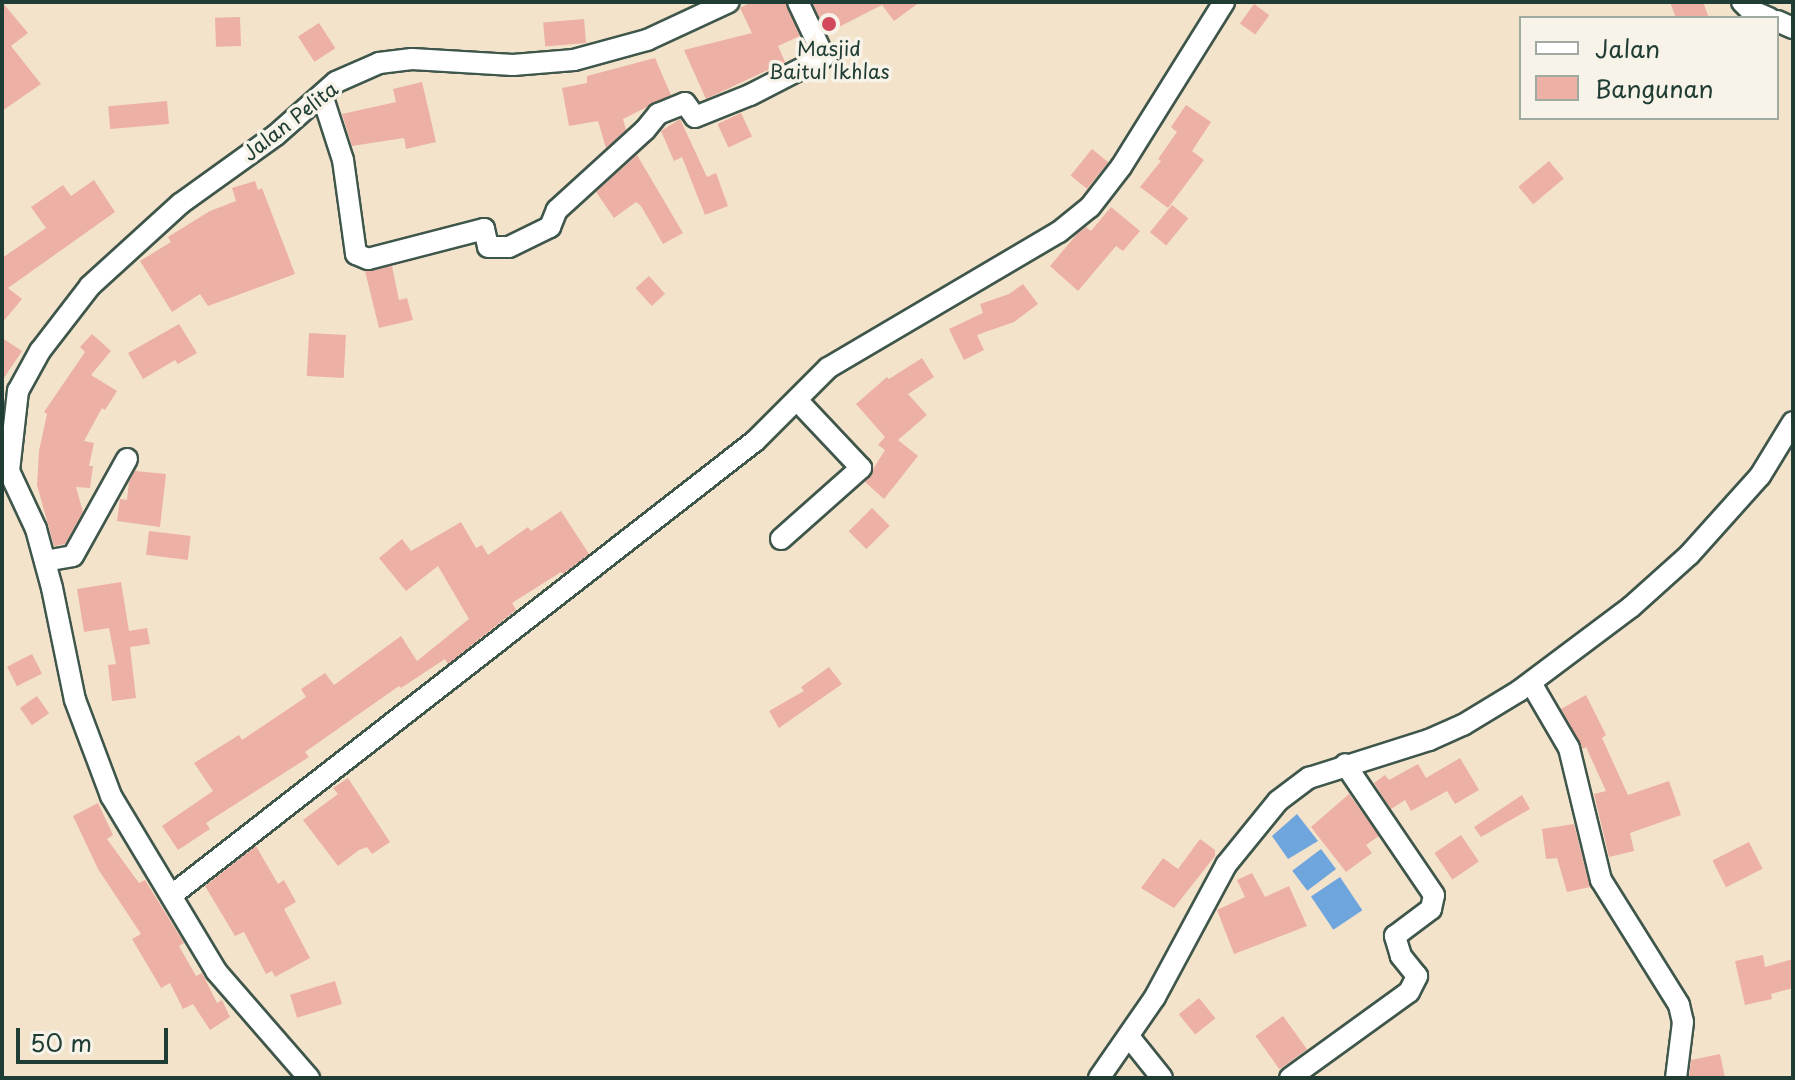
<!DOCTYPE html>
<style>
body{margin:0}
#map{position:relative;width:1795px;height:1080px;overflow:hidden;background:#f3e3cb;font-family:"Playpen Sans",sans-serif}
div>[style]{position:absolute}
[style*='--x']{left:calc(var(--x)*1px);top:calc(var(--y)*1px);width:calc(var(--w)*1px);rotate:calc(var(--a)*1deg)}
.water>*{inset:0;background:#6fa5dd;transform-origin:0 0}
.building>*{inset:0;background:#edb0a4;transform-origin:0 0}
.roads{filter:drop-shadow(2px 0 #3f564b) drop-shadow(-2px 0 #3f564b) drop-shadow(0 2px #3f564b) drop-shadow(0 -2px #3f564b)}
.street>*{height:20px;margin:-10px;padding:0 10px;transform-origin:10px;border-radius:10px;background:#fff}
.dots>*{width:22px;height:22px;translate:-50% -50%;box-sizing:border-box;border:4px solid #f7f3e8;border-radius:50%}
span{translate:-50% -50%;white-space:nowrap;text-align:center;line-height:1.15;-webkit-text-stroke:7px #f7f3e8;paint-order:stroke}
.poi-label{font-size:20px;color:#1f3d34}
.street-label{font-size:20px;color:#1f3d34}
.frame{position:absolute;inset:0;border:4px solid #1f3d34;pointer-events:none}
.legend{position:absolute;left:1519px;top:16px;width:260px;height:104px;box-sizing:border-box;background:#f7f3e8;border:2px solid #a1aaa0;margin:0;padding:10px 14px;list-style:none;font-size:24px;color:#1f3d34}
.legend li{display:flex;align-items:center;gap:16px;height:40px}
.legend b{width:40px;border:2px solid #a1aaa0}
.scale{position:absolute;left:16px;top:1028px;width:152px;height:36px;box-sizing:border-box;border:4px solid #1f3d34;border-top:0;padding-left:10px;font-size:24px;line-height:28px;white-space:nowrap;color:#1f3d34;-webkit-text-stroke:6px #f7f3e8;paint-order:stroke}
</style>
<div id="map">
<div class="water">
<i style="clip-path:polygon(1297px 814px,1318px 841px,1288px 859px,1272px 836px)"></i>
<i style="left:1321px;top:849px;width:25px;height:36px;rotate:53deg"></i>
<i style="left:1340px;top:877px;width:40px;height:35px;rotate:56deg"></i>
</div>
<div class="building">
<i style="clip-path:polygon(2px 2px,28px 33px,11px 46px,41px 84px,2px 111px)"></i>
<i style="clip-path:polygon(751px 2px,785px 2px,800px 36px,778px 46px,785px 62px,706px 99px,684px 50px,752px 33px,740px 8px)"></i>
<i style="clip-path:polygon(812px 2px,920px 2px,894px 21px,882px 5px,827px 33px)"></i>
<i style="clip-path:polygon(1670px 2px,1703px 2px,1709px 18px,1676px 18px)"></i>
<i style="left:1254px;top:4px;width:19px;height:24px;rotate:36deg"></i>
<i style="left:240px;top:17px;width:29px;height:25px;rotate:88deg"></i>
<i style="left:584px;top:19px;width:24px;height:41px;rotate:85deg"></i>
<i style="left:319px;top:23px;width:30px;height:25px;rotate:57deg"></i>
<i style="clip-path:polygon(655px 58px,671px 95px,623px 119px,626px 130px,606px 148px,598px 121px,569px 126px,562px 88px,587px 83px,587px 76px)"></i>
<i style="clip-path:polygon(422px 82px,436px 142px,406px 149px,404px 138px,352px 146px,342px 114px,396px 102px,393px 89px)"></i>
<i style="left:167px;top:101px;width:23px;height:59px;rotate:85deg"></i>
<i style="clip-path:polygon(1186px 105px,1211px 122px,1192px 151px,1204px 160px,1168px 208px,1140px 187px,1161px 161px,1158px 159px,1177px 132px,1171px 127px)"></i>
<i style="left:741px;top:113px;width:26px;height:26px;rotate:65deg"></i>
<i style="clip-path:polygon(680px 119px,707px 177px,716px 173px,728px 206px,705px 215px,682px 157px,674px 161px,661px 131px)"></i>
<i style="left:1092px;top:149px;width:21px;height:34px;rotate:39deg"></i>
<i style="clip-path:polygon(637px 155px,683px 233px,663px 244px,641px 206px,636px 202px,614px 218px,596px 192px)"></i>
<i style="left:1549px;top:161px;width:23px;height:40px;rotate:50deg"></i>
<i style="clip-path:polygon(94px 180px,115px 212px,8px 288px,22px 299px,2px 323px,2px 258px,46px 228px,31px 207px,63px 185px,71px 196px)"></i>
<i style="clip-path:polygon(255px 181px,258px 190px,262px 188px,295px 274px,208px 306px,200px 294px,172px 312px,140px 261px,171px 242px,168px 237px,210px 211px,236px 201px,232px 188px)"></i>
<i style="left:1172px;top:205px;width:21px;height:35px;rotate:39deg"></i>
<i style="clip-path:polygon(1111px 207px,1140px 231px,1123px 251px,1116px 246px,1078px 291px,1050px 266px,1077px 234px,1086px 227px,1091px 231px)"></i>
<i style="clip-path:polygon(392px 266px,399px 300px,407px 298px,413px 320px,379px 328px,365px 271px)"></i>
<i style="left:649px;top:276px;width:24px;height:18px;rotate:48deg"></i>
<i style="clip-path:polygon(1023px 284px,1038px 304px,1014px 322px,977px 335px,984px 350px,964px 360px,949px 329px,983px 313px,980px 304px,1009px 294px)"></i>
<i style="clip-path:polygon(179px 324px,197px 353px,178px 364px,175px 360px,143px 379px,128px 353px)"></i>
<i style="left:309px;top:333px;width:37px;height:43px;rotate:3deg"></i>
<i style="clip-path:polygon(92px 334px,111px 351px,91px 375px,117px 391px,105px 410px,102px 408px,84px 441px,94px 443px,89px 466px,93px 466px,90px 488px,76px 487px,83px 512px,65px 544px,54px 546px,37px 485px,39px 451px,47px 414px,44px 412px,85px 352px,80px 347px)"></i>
<i style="clip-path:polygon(2px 338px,22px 351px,2px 381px)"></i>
<i style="clip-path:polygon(922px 358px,934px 377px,908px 394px,927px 415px,898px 440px,918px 456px,884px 499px,865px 482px,885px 450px,878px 445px,885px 437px,856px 404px,887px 377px,889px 379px)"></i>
<i style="clip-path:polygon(135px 471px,166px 474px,160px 527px,117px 521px,120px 499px,127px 500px,129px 482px)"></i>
<i style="left:872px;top:508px;width:25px;height:33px;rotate:45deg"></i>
<i style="clip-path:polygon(561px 511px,589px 554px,563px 574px,561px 572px,512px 603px,516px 610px,448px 664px,445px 659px,401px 688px,399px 686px,305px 752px,309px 757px,206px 823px,210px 829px,178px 850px,162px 826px,213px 791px,194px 763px,239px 735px,242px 740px,306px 697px,301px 689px,325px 673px,334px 685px,401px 636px,417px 661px,469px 619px,438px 566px,406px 591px,379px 558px,402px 539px,411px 551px,461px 522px,476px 548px,482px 545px,488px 555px,528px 527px,531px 531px)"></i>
<i style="left:149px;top:531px;width:42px;height:24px;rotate:7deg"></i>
<i style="clip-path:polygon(121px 582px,129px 631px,147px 628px,150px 644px,130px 647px,136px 698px,112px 701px,108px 665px,116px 664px,109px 628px,84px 632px,77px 589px)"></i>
<i style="left:32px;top:654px;width:22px;height:28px;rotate:63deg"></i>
<i style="clip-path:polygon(829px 667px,842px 684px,779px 728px,769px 711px,804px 691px,801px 687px)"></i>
<i style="clip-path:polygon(1586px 695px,1606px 735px,1602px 738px,1628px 795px,1669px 781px,1681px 815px,1630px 833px,1634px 851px,1609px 857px,1594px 794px,1606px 791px,1586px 747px,1583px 749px,1561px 709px)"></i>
<i style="left:37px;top:696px;width:21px;height:21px;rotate:55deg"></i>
<i style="clip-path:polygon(1460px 758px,1479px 790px,1455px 804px,1447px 791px,1411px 811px,1405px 800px,1391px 809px,1374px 783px,1385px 775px,1389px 780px,1418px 764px,1426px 778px)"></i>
<i style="clip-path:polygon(348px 778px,390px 842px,372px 854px,367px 847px,359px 850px,338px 866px,303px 820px,338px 794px,333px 788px)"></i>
<i style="clip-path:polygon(1349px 794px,1379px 836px,1366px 845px,1372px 853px,1346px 872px,1311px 827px)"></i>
<i style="clip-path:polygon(1522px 795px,1530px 809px,1481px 837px,1474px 827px)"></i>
<i style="clip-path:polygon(98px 803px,113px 835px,107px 839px,139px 883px,145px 880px,184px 943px,179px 946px,196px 976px,202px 973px,217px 1003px,222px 1000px,230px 1017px,210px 1030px,193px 1004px,183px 1009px,170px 983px,161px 988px,132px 939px,141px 934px,98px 869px,73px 816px)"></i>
<i style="clip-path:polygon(1574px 824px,1590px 887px,1567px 892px,1557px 858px,1546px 859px,1542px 829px)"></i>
<i style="left:1461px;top:835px;width:32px;height:32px;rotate:56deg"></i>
<i style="clip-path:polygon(1200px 839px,1215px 850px,1215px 856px,1174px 908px,1141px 888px,1163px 858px,1178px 869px)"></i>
<i style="left:1749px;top:842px;width:30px;height:41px;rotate:63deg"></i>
<i style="clip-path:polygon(256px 846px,278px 884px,284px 880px,296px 902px,284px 909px,310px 958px,275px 977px,272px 971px,266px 974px,244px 932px,235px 936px,205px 886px)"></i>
<i style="clip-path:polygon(1252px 873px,1265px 897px,1289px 886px,1307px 926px,1234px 954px,1217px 910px,1245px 897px,1237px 880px)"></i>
<i style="clip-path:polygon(1763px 955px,1765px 967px,1793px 959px,1793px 988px,1771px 994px,1772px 999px,1745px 1005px,1735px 961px)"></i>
<i style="left:335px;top:981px;width:24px;height:47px;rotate:73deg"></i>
<i style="left:1199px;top:998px;width:26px;height:26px;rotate:51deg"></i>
<i style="left:1283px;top:1016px;width:41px;height:34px;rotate:54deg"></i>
<i style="clip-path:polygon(1720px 1054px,1725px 1078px,1689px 1078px,1691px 1060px)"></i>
</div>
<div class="roads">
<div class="street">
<i style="--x:1742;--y:2;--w:11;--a:45"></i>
<i style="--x:1750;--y:10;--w:21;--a:23"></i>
<i style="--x:1777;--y:21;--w:17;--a:24"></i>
<i style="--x:322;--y:95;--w:68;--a:72.1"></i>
<i style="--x:343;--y:160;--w:95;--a:82.1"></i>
<i style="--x:356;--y:254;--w:13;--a:23"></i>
<i style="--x:368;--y:259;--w:120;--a:-14.5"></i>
<i style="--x:484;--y:229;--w:18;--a:77"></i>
<i style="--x:488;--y:247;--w:21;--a:0"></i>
<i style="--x:509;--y:247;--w:46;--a:-26"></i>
<i style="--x:550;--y:227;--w:18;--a:-68"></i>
<i style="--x:557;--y:210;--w:119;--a:-42.3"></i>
<i style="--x:645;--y:130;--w:21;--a:-51"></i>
<i style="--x:658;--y:114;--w:29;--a:-22"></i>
<i style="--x:685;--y:103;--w:17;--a:54"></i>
<i style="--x:695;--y:117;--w:59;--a:-21.8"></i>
<i style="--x:750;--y:95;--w:83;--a:-27.2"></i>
<i style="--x:824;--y:57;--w:61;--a:-115.3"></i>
<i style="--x:2;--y:463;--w:11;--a:49"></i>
<i style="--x:9;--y:471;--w:64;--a:65"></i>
<i style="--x:36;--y:529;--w:61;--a:74.8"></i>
<i style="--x:52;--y:588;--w:114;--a:78.4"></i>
<i style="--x:75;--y:700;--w:103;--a:69.4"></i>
<i style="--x:111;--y:796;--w:204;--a:59"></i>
<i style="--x:216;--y:971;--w:142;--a:49"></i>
<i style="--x:9;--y:471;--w:81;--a:-83.6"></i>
<i style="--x:18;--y:391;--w:46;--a:-61.2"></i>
<i style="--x:40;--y:351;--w:82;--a:-52.4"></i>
<i style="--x:90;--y:286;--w:122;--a:-42.3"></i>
<i style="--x:180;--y:204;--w:118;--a:-35.7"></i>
<i style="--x:276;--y:135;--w:80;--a:-41.5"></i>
<i style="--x:336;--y:82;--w:47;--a:-23.8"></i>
<i style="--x:379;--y:63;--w:33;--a:-7"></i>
<i style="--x:412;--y:59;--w:101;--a:3.4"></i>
<i style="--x:513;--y:65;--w:61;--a:-4.7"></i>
<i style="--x:574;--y:60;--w:76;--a:-15.3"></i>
<i style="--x:647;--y:40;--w:90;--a:-24.9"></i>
<i style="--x:781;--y:539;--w:107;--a:-41.6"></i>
<i style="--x:861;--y:468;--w:93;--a:-133.3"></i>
<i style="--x:45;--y:561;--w:28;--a:-10"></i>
<i style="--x:73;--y:556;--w:111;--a:-60.9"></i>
<i style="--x:1531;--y:683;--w:75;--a:59.7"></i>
<i style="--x:1569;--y:748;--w:136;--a:76.4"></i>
<i style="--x:1601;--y:880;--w:147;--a:58"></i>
<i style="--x:1679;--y:1005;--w:17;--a:77"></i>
<i style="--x:1683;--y:1022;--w:56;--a:97.1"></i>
<i style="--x:172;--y:895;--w:739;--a:-37.91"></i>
<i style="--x:755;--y:441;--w:103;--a:-45"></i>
<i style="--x:828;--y:368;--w:268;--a:-30.5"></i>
<i style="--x:1059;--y:232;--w:40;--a:-39"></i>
<i style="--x:1090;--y:207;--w:51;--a:-52.2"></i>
<i style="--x:1121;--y:167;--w:195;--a:-58"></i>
<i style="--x:1130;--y:1038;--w:51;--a:51.3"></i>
<i style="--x:1099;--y:1078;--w:98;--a:-55.3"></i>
<i style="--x:1155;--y:997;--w:150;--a:-61.7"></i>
<i style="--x:1226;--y:865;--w:82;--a:-50.9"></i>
<i style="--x:1278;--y:801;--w:39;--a:-37"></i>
<i style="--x:1309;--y:778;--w:126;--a:-17.6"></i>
<i style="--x:1429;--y:740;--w:37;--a:-24"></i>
<i style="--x:1463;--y:725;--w:66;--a:-31.3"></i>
<i style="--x:1519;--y:691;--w:140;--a:-36.9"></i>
<i style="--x:1631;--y:607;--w:78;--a:-41.9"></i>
<i style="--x:1689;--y:555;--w:106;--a:-48.1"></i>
<i style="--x:1760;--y:476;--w:63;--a:-58.6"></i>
<i style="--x:1290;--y:1078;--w:147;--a:-35.9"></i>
<i style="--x:1409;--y:992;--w:18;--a:-63"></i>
<i style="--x:1417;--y:976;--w:26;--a:-129"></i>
<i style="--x:1401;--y:956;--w:21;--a:-107"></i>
<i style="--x:1395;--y:936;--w:45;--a:-36.9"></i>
<i style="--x:1431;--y:909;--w:14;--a:-78"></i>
<i style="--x:1434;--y:895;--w:158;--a:-124.2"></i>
</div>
</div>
<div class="dots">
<i style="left:829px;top:24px;background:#d1495b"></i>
</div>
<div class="poi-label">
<span style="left:829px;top:60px">Masjid<br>Baitul Ikhlas</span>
</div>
<div class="street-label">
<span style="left:290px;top:121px;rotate:-38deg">Jalan Pelita</span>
</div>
<div class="frame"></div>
<ul class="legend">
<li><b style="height:10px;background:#fff"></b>Jalan</li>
<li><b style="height:22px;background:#edb0a4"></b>Bangunan</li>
</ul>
<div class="scale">50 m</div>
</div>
